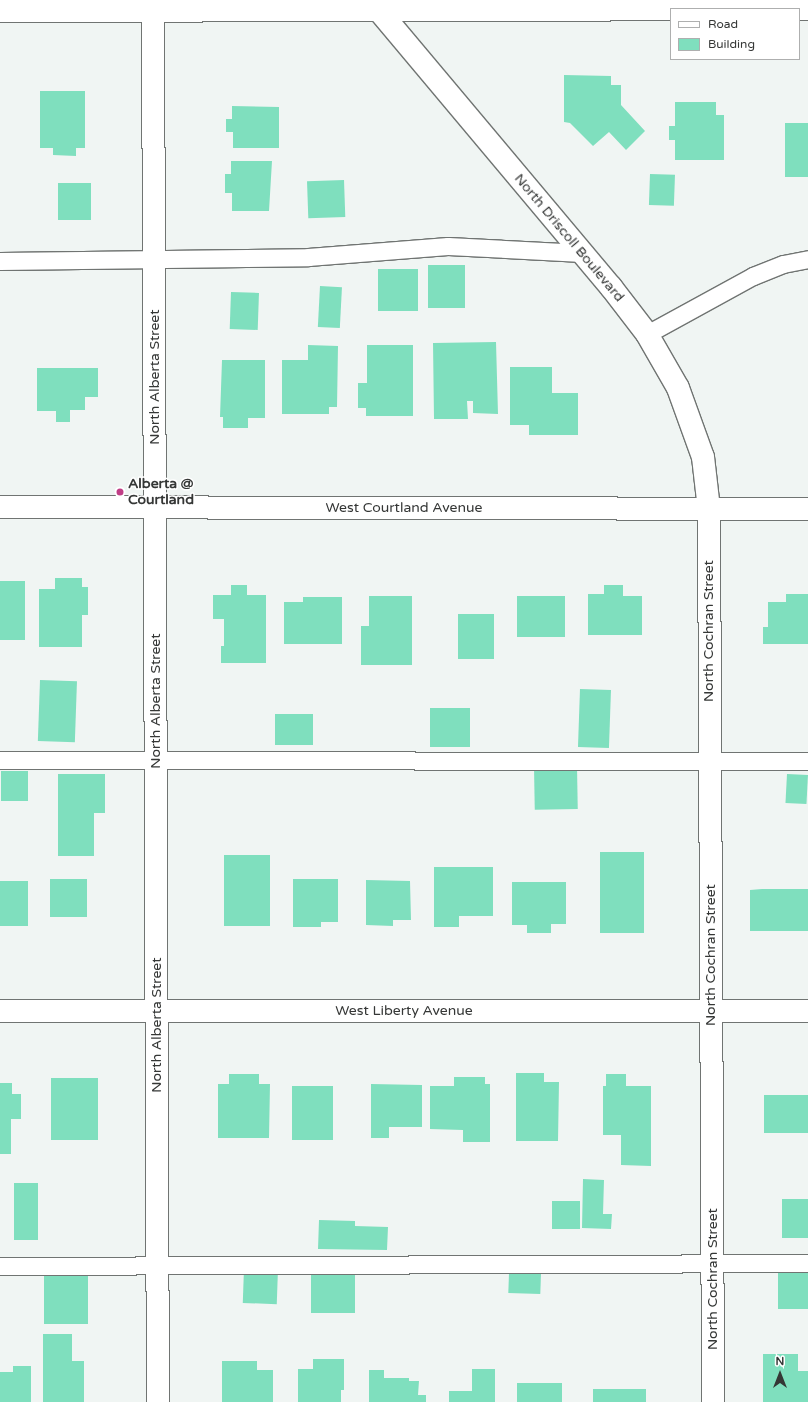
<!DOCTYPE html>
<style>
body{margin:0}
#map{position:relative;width:808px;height:1402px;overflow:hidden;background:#f0f5f3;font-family:"Varela Round",sans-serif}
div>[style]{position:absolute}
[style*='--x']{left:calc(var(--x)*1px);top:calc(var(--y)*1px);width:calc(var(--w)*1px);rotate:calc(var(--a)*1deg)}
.building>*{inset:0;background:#7fdfbe;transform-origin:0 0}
.roads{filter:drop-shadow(1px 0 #707472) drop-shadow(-1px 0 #707472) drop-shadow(0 1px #707472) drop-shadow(0 -1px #707472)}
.service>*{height:17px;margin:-8.5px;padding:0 8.5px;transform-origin:8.5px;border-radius:8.5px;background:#fff}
.minor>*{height:22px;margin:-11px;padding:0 11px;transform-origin:11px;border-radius:11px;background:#fff}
.secondary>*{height:22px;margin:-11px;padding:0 11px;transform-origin:11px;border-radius:11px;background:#fff}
.dots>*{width:11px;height:11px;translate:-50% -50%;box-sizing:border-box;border:2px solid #fff;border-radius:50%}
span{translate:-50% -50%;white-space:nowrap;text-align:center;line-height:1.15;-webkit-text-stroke:3px #fff;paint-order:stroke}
.street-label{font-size:14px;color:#353736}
.poi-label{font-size:14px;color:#353736;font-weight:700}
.left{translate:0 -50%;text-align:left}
.legend{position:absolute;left:670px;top:8px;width:130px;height:52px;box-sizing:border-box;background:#fff;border:1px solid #aeafaf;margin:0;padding:5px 7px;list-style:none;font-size:12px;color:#353736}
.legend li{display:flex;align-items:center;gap:8px;height:20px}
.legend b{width:20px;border:1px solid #aeafaf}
.north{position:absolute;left:760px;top:1354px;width:40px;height:40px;-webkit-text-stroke:3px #fff;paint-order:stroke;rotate:0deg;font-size:11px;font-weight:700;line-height:16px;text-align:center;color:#353736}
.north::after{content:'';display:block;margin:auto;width:14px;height:18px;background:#353736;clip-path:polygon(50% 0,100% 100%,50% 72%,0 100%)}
</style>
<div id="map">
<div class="building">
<i style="clip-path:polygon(564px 75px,611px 76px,611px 85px,621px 85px,621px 105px,645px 131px,626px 150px,609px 132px,593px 146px,570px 123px,564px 122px)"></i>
<i style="clip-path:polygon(40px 91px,85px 91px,85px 148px,76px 148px,76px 156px,53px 155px,53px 148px,40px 148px)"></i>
<i style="clip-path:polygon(675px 102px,716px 102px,716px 115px,724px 115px,724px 160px,675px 160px,675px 140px,669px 140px,669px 126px,675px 126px)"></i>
<i style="clip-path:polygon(232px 106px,279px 107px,279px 148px,233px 148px,233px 132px,226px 132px,226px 119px,232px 119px)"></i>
<i style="left:785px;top:123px;width:23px;height:54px"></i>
<i style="clip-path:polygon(231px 161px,272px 161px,269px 211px,232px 211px,232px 193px,225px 193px,225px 174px,231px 174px)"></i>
<i style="left:650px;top:174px;width:25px;height:31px;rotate:2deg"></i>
<i style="left:344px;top:180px;width:37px;height:37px;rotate:88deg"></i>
<i style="left:58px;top:183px;width:33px;height:37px"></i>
<i style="left:428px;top:265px;width:37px;height:43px"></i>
<i style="left:378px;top:269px;width:40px;height:42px"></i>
<i style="left:320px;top:286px;width:22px;height:41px;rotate:3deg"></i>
<i style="left:231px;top:292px;width:28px;height:37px;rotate:2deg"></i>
<i style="clip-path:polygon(496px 342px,498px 414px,473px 413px,473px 401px,467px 401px,468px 419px,434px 419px,433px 343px)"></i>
<i style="clip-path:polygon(308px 345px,338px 346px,337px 407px,329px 407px,329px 414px,282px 414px,282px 360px,308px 360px)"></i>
<i style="clip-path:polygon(367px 345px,413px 345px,413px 416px,366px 416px,366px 408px,358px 408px,358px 383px,367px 383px)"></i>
<i style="clip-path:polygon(222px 360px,265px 360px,265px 418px,248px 418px,248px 428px,223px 428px,223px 417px,220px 417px)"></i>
<i style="clip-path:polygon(510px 367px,552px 367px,552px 393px,578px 393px,578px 435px,529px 435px,529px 425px,510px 425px)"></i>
<i style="clip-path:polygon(37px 368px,98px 368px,98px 397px,85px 397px,85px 410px,70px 410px,70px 422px,56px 422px,56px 411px,37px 411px)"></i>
<i style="clip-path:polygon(55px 578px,82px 578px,82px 587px,88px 587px,88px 615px,82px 615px,82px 647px,39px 647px,39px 589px,55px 589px)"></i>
<i style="left:0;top:581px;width:25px;height:59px"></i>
<i style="clip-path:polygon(231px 585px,247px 585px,247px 595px,266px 595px,266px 663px,221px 663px,221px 646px,224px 646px,224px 619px,213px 619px,213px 595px,231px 595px)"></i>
<i style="clip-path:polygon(604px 585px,623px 585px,623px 596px,642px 596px,642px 635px,588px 635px,588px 594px,604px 594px)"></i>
<i style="clip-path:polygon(786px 594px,808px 594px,808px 644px,763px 644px,763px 627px,768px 627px,768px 602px,786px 602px)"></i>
<i style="clip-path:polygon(369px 596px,412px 596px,412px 665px,361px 665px,361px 626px,369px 626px)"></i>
<i style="left:517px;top:596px;width:48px;height:41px"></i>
<i style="clip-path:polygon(303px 597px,342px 597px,342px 644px,284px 644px,284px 602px,303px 602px)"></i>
<i style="left:458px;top:614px;width:36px;height:45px"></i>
<i style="left:40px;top:680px;width:37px;height:61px;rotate:2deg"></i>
<i style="left:580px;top:689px;width:31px;height:58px;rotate:2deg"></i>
<i style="left:470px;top:708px;width:39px;height:40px;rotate:90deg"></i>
<i style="left:275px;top:714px;width:38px;height:31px"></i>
<i style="left:577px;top:766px;width:43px;height:43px;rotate:89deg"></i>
<i style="left:1px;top:771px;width:27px;height:30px"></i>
<i style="clip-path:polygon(58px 774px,105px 774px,105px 813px,94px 813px,94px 856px,58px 856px)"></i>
<i style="left:787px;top:774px;width:21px;height:29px;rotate:3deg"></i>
<i style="left:600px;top:852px;width:44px;height:81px"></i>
<i style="left:224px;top:855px;width:46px;height:71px"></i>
<i style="clip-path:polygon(434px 867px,493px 867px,493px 916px,459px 916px,459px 927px,434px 927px)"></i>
<i style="left:50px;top:879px;width:37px;height:38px"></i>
<i style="clip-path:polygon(293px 879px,338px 879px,338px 922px,321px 922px,321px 927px,293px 927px)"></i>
<i style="clip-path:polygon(366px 880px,410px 881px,411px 920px,393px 920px,393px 926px,366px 925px)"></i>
<i style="left:0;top:881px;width:28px;height:45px"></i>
<i style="clip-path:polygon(512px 882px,566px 882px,566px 924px,551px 924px,551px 933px,527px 933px,527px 925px,512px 925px)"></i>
<i style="clip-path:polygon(762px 889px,808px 889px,808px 931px,750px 931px,750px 890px)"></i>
<i style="clip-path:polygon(516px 1073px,544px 1073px,544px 1082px,559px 1082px,558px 1141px,516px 1141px)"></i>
<i style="clip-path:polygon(229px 1074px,259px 1074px,259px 1084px,270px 1084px,269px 1138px,218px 1138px,218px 1084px,229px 1084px)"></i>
<i style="clip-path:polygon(606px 1074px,626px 1074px,626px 1086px,651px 1086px,651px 1166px,621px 1165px,621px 1135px,603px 1135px,603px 1086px,606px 1086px)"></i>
<i style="clip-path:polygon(454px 1077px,485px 1077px,485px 1084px,490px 1084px,490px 1142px,463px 1142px,463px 1130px,430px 1129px,430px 1086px,454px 1086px)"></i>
<i style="left:51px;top:1078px;width:47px;height:62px"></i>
<i style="clip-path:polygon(0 1083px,12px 1083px,12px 1094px,21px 1094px,21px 1119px,11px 1119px,11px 1154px,0 1154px)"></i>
<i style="clip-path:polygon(371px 1084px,422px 1085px,422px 1127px,389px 1127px,389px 1138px,371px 1138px)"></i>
<i style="left:292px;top:1086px;width:41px;height:54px"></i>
<i style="left:764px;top:1095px;width:44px;height:38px"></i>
<i style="clip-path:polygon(583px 1179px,604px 1180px,603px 1214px,612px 1214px,611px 1229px,582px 1228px)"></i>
<i style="left:14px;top:1183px;width:24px;height:57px"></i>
<i style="left:782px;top:1199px;width:26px;height:39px"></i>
<i style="left:552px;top:1201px;width:28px;height:28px"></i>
<i style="clip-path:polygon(319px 1220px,355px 1221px,355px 1226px,388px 1227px,387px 1250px,318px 1249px)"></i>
<i style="left:778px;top:1266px;width:30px;height:43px"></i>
<i style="left:244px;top:1268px;width:34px;height:35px;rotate:2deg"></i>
<i style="left:311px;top:1268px;width:44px;height:45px"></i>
<i style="left:44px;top:1269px;width:44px;height:55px"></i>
<i style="left:509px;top:1273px;width:32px;height:20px;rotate:2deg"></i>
<i style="clip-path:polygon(43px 1334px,72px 1334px,72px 1361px,84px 1361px,84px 1402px,43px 1402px)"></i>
<i style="clip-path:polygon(763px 1354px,798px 1354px,798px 1371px,808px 1371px,808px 1402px,763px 1402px)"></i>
<i style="clip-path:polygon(313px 1359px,344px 1359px,344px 1390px,341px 1390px,341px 1402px,298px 1402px,298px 1369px,313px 1369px)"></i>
<i style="clip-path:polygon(222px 1361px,257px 1361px,257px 1370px,273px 1370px,273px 1402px,222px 1402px)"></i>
<i style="clip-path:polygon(13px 1366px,31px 1366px,31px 1402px,0 1402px,0 1372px,13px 1372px)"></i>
<i style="clip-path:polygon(472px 1369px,495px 1369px,495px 1402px,449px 1402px,449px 1391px,472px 1391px)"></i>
<i style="clip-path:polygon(369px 1370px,384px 1370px,384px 1378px,409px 1378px,409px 1381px,419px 1381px,418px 1395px,426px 1395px,426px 1402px,369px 1402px)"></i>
<i style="left:517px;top:1383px;width:45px;height:19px"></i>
<i style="left:593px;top:1389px;width:53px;height:13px"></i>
</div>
<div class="roads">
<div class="service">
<i style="--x:0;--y:261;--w:308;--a:-0.7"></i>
<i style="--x:308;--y:257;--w:140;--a:-4.5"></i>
<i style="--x:448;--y:246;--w:134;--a:3"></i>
<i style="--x:647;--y:334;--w:121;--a:-28.7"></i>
<i style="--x:753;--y:276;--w:32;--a:-22"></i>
<i style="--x:783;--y:264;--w:25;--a:-11"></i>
<i style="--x:0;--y:760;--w:808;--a:0.07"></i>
<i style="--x:0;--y:1266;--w:808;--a:-0.21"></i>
</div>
<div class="minor">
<i style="--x:0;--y:11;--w:808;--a:-0.14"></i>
<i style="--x:0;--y:507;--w:808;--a:0.14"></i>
<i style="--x:0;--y:1011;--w:808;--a:0"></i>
</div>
<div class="secondary">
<i style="--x:153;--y:0;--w:1402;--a:89.8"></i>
<i style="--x:370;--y:0;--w:375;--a:50"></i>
<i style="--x:611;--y:287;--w:59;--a:52.5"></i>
<i style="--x:647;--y:334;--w:62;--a:60.1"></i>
<i style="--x:678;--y:388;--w:73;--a:70.1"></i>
<i style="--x:703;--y:457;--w:52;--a:83.4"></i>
<i style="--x:709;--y:509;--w:893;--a:89.74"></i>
</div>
</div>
<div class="dots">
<i style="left:120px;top:492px;background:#c03e86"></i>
</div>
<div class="street-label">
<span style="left:569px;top:238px;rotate:50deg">North Driscoll Boulevard</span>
<span style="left:155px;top:377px;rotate:-90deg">North Alberta Street</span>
<span style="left:404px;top:508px">West Courtland Avenue</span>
<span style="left:709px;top:631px;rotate:-90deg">North Cochran Street</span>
<span style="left:156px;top:701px;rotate:-90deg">North Alberta Street</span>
<span style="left:711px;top:955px;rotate:-90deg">North Cochran Street</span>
<span style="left:404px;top:1011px">West Liberty Avenue</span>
<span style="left:157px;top:1025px;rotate:-90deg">North Alberta Street</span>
<span style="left:713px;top:1279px;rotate:-90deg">North Cochran Street</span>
</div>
<div class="poi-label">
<span class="left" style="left:128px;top:492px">Alberta @<br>Courtland</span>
</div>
<ul class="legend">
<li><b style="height:5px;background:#fff"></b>Road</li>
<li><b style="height:11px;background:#7fdfbe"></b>Building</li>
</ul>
<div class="north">N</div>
</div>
